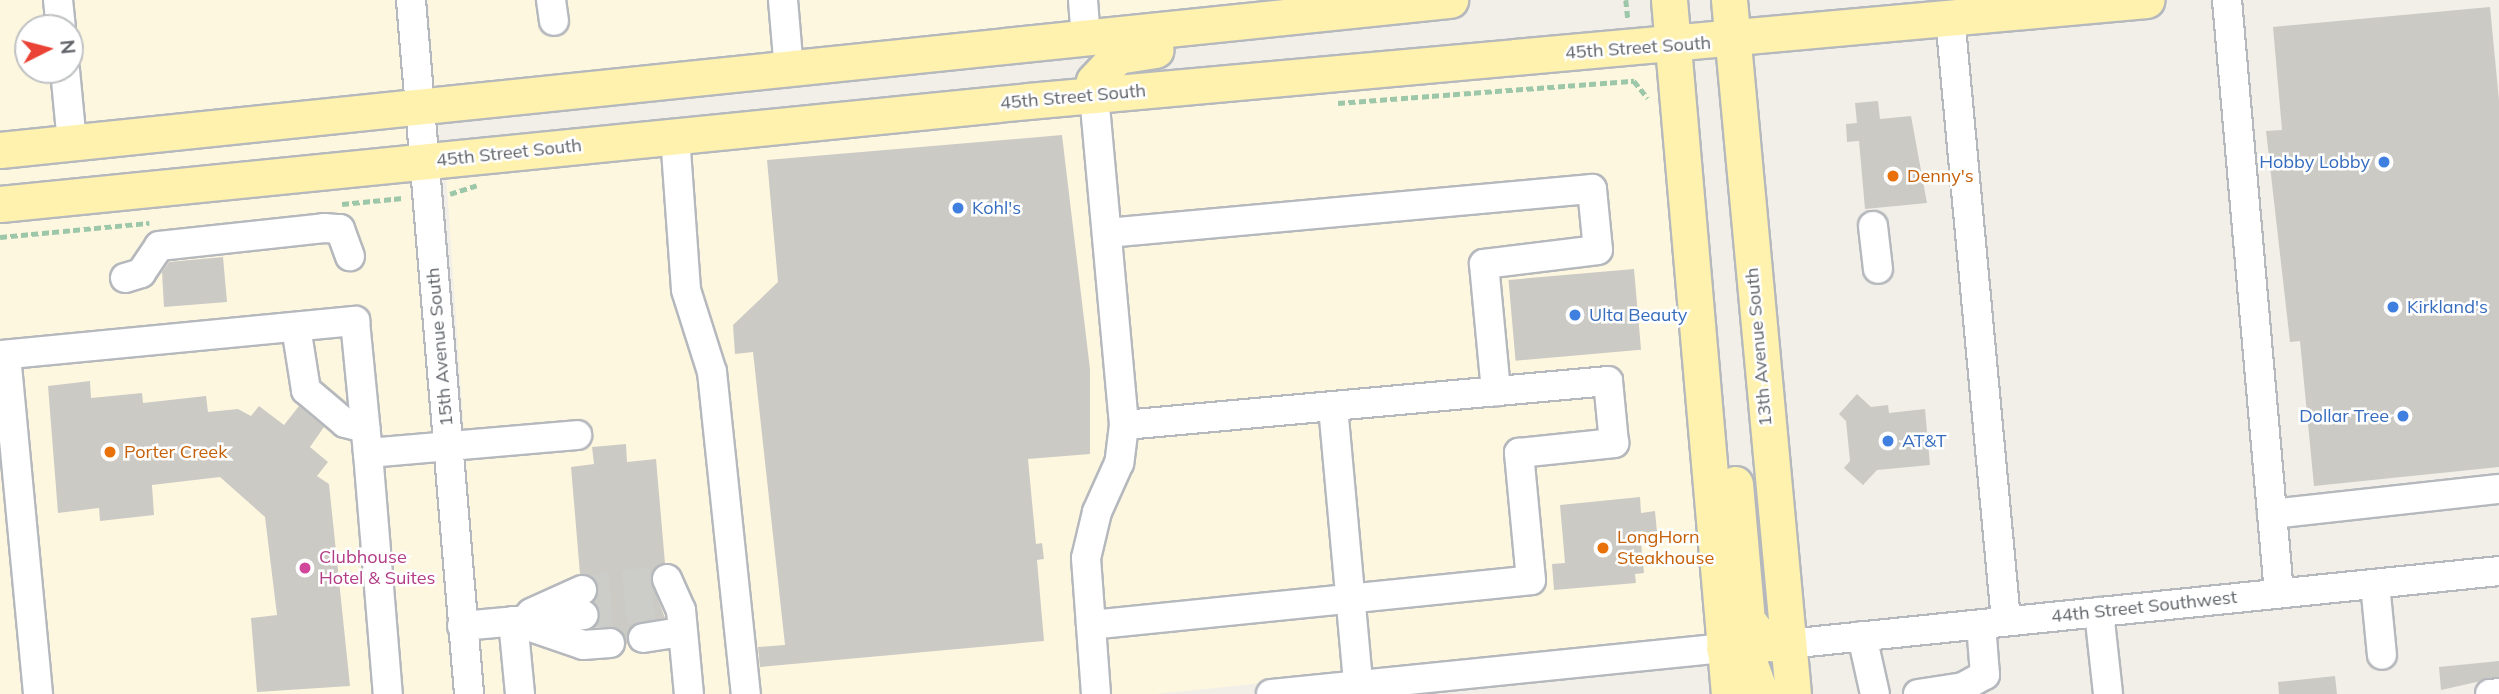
<!DOCTYPE html>
<style>
body{margin:0}
#map{position:relative;width:2499px;height:694px;overflow:hidden;background:#f1efe8;font-family:Mulish,sans-serif}
div>[style]{position:absolute}
[style*='--x']{left:calc(var(--x)*1px);top:calc(var(--y)*1px);width:calc(var(--w)*1px);rotate:calc(var(--a)*1deg)}
.commercial>*{inset:0;background:#fef7e0}
.building>*{inset:0;background:#cccac5;transform-origin:0 0}
.minor-tunnel>*{height:28px;margin-top:-14px;transform-origin:0;background:repeating-linear-gradient(90deg,#ccccc8 0 28px,transparent 0 42px)}
.path>*{height:4.5px;margin-top:-2.25px;transform-origin:0;background:repeating-linear-gradient(90deg,#9cc7a9 0 7px,transparent 0 10.5px)}
.roads{filter:drop-shadow(2px 0 #b5b8bc) drop-shadow(-2px 0 #b5b8bc) drop-shadow(0 2px #b5b8bc) drop-shadow(0 -2px #b5b8bc)}
.minor>*{height:28px;margin:-14px;padding:0 14px;transform-origin:14px;border-radius:14px;background:#fff}
.major>*{height:35px;margin:-17.5px;padding:0 17.5px;transform-origin:17.5px;border-radius:17.5px;background:#fff2af}
.dots>*{width:19px;height:19px;translate:-50% -50%;box-sizing:border-box;border:4px solid #fff;border-radius:50%}
span{translate:-50% -50%;white-space:nowrap;text-align:center;line-height:1.15;-webkit-text-stroke:5px #fff;paint-order:stroke}
.street-label{font-size:18px;color:#5f6368}
.shop-label{font-size:18px;color:#366cbe}
.right{translate:-100% -50%;text-align:right}
.left{translate:0 -50%;text-align:left}
.food-label{font-size:18px;color:#c56008}
.hotel-label{font-size:18px;color:#b23c85}
.north{position:absolute;left:14px;top:14px;width:70px;height:70px;box-sizing:border-box;background:#fff;border:2px solid #bfc1c3;border-radius:50%;rotate:84deg;font-size:19px;font-weight:700;line-height:28px;text-align:center;color:#5f6368}
.north::after{content:'';display:block;margin:auto;width:24px;height:32px;background:#ea4335;clip-path:polygon(50% 0,100% 100%,50% 72%,0 100%)}
</style>
<div id="map">
<div class="commercial">
<i style="clip-path:polygon(evenodd,0 0,397px 0,458px 694px,0 694px,0 0,28px 28px,70px 28px,70px 70px,28px 70px,28px 28px)"></i>
<i style="clip-path:polygon(428px 0,1334px 0,435px 96px)"></i>
<i style="clip-path:polygon(1668px 53px,1713px 638px,1156px 694px,482px 694px,446px 173px)"></i>
</div>
<div class="building">
<i style="clip-path:polygon(2490px 7px,2499px 100px,2499px 467px,2314px 486px,2300px 341px,2290px 342px,2266px 131px,2282px 130px,2273px 27px)"></i>
<i style="clip-path:polygon(1878px 101px,1880px 119px,1911px 116px,1927px 203px,1865px 209px,1859px 141px,1847px 142px,1846px 124px,1857px 123px,1855px 103px)"></i>
<i style="clip-path:polygon(1062px 135px,1090px 369px,1090px 454px,1028px 459px,1036px 544px,1042px 543px,1044px 559px,1037px 560px,1044px 641px,760px 667px,758px 647px,785px 645px,753px 352px,735px 354px,733px 325px,778px 282px,767px 160px)"></i>
<i style="clip-path:polygon(223px 257px,227px 302px,164px 307px,162px 272px,169px 262px)"></i>
<i style="left:1634px;top:269px;width:81px;height:126px;rotate:85deg"></i>
<i style="clip-path:polygon(90px 381px,91px 398px,142px 393px,143px 403px,206px 396px,208px 412px,238px 409px,251px 416px,259px 406px,284px 425px,299px 406px,324px 427px,310px 447px,328px 462px,317px 476px,329px 484px,350px 686px,257px 692px,251px 618px,277px 615px,265px 517px,220px 477px,152px 485px,154px 515px,100px 521px,99px 508px,58px 513px,48px 386px)"></i>
<i style="clip-path:polygon(1857px 394px,1871px 407px,1888px 405px,1889px 413px,1925px 409px,1930px 465px,1877px 470px,1863px 485px,1844px 468px,1850px 461px,1846px 421px,1839px 414px)"></i>
<i style="clip-path:polygon(626px 444px,627px 462px,656px 459px,665px 563px,650px 578px,665px 618px,633px 625px,626px 646px,618px 628px,595px 627px,599px 591px,592px 577px,580px 574px,571px 467px,594px 464px,592px 447px)"></i>
<i style="clip-path:polygon(1640px 497px,1641px 513px,1655px 511px,1657px 532px,1640px 533px,1644px 573px,1635px 574px,1636px 583px,1554px 590px,1552px 564px,1565px 563px,1560px 505px)"></i>
<i style="clip-path:polygon(2499px 661px,2499px 677px,2441px 690px,2439px 667px)"></i>
<i style="clip-path:polygon(2335px 676px,2337px 694px,2279px 694px,2278px 682px)"></i>
</div>
<div class="minor-tunnel">
<i style="--x:582;--y:590;--w:86;--a:-7.4"></i>
<i style="--x:584;--y:615;--w:86;--a:-6.7"></i>
</div>
<div class="path">
<i style="--x:1626;--y:0;--w:20;--a:84"></i>
<i style="--x:1634;--y:81;--w:22;--a:51"></i>
<i style="--x:1338;--y:103;--w:297;--a:-4.3"></i>
<i style="--x:450;--y:194;--w:28;--a:-18"></i>
<i style="--x:342;--y:204;--w:61;--a:-5.6"></i>
<i style="--x:0;--y:237;--w:150;--a:-5.4"></i>
</div>
<div class="roads">
<div class="minor">
<i style="--x:58;--y:0;--w:28;--a:84"></i>
<i style="--x:411;--y:0;--w:696;--a:85.22"></i>
<i style="--x:551;--y:0;--w:21;--a:82"></i>
<i style="--x:783;--y:0;--w:70;--a:85.1"></i>
<i style="--x:1083;--y:0;--w:40;--a:85.7"></i>
<i style="--x:2227;--y:0;--w:595;--a:84.99"></i>
<i style="--x:1950;--y:17;--w:607;--a:84.7"></i>
<i style="--x:65;--y:70;--w:73;--a:84.5"></i>
<i style="--x:1094;--y:95;--w:331;--a:84.8"></i>
<i style="--x:1124;--y:425;--w:38;--a:97"></i>
<i style="--x:1119;--y:463;--w:54;--a:114.2"></i>
<i style="--x:1097;--y:512;--w:47;--a:103.4"></i>
<i style="--x:1086;--y:558;--w:136;--a:85.8"></i>
<i style="--x:675;--y:136;--w:154;--a:85.9"></i>
<i style="--x:686;--y:290;--w:86;--a:72.4"></i>
<i style="--x:712;--y:372;--w:324;--a:84"></i>
<i style="--x:1873;--y:226;--w:43;--a:83.4"></i>
<i style="--x:1107;--y:233;--w:487;--a:-5.2"></i>
<i style="--x:1592;--y:189;--w:61;--a:84.4"></i>
<i style="--x:1598;--y:250;--w:115;--a:173"></i>
<i style="--x:1484;--y:264;--w:128;--a:84.6"></i>
<i style="--x:125;--y:278;--w:17;--a:-17"></i>
<i style="--x:141;--y:273;--w:32;--a:-56"></i>
<i style="--x:159;--y:246;--w:166;--a:-6.2"></i>
<i style="--x:324;--y:228;--w:16;--a:4"></i>
<i style="--x:340;--y:229;--w:29;--a:70"></i>
<i style="--x:296;--y:327;--w:64;--a:81"></i>
<i style="--x:306;--y:390;--w:51;--a:40.2"></i>
<i style="--x:345;--y:423;--w:21;--a:14"></i>
<i style="--x:0;--y:355;--w:357;--a:-5.5"></i>
<i style="--x:355;--y:321;--w:133;--a:84.4"></i>
<i style="--x:368;--y:453;--w:210;--a:-4.9"></i>
<i style="--x:6;--y:355;--w:341;--a:84.6"></i>
<i style="--x:1333;--y:407;--w:288;--a:84.8"></i>
<i style="--x:368;--y:453;--w:242;--a:85.3"></i>
<i style="--x:2272;--y:514;--w:228;--a:-6.3"></i>
<i style="--x:667;--y:579;--w:34;--a:66"></i>
<i style="--x:681;--y:610;--w:84;--a:84.6"></i>
<i style="--x:2375;--y:584;--w:71;--a:84.4"></i>
<i style="--x:2099;--y:612;--w:82;--a:83.7"></i>
<i style="--x:531;--y:613;--w:56;--a:-24.3"></i>
<i style="--x:513;--y:621;--w:73;--a:84.5"></i>
<i style="--x:525;--y:625;--w:61;--a:19"></i>
<i style="--x:583;--y:645;--w:27;--a:-4"></i>
<i style="--x:1091;--y:625;--w:442;--a:-5.8"></i>
<i style="--x:1531;--y:580;--w:128;--a:-95.4"></i>
<i style="--x:1519;--y:453;--w:96;--a:-6"></i>
<i style="--x:1614;--y:443;--w:62;--a:-95.5"></i>
<i style="--x:1608;--y:381;--w:486;--a:174.8"></i>
<i style="--x:462;--y:626;--w:122;--a:-5.2"></i>
<i style="--x:1862;--y:636;--w:59;--a:77.4"></i>
<i style="--x:643;--y:638;--w:39;--a:-9"></i>
<i style="--x:1788;--y:644;--w:715;--a:-5.86"></i>
<i style="--x:1271;--y:694;--w:455;--a:-5.8"></i>
<i style="--x:1918;--y:694;--w:46;--a:-8.8"></i>
<i style="--x:1963;--y:687;--w:25;--a:-29"></i>
<i style="--x:1985;--y:675;--w:51;--a:-94.5"></i>
<i style="--x:2490;--y:694;--w:9;--a:-6"></i>
</div>
<div class="major">
<i style="--x:1669;--y:0;--w:697;--a:85.06"></i>
<i style="--x:1729;--y:0;--w:697;--a:84.73"></i>
<i style="--x:1094;--y:95;--w:14;--a:-90"></i>
<i style="--x:1094;--y:81;--w:34;--a:-47"></i>
<i style="--x:1117;--y:56;--w:39;--a:-9"></i>
<i style="--x:0;--y:150;--w:1458;--a:-5.91"></i>
<i style="--x:0;--y:204;--w:1033;--a:-5.72"></i>
<i style="--x:1028;--y:101;--w:1123;--a:-5.16"></i>
<i style="--x:1735;--y:484;--w:137;--a:85"></i>
<i style="--x:1747;--y:620;--w:29;--a:52"></i>
<i style="--x:1765;--y:643;--w:23;--a:2"></i>
<i style="--x:1724;--y:648;--w:26;--a:25"></i>
<i style="--x:1748;--y:659;--w:37;--a:70"></i>
</div>
</div>
<div class="dots">
<i style="left:2384px;top:162px;background:#3f7fe0"></i>
<i style="left:1893px;top:176px;background:#e8710a"></i>
<i style="left:958px;top:208px;background:#3f7fe0"></i>
<i style="left:2393px;top:307px;background:#3f7fe0"></i>
<i style="left:1575px;top:315px;background:#3f7fe0"></i>
<i style="left:2403px;top:416px;background:#3f7fe0"></i>
<i style="left:1888px;top:441px;background:#3f7fe0"></i>
<i style="left:110px;top:452px;background:#e8710a"></i>
<i style="left:1603px;top:548px;background:#e8710a"></i>
<i style="left:305px;top:568px;background:#d1479c"></i>
</div>
<div class="street-label">
<span style="left:1638px;top:48px;rotate:-4deg">45th Street South</span>
<span style="left:1073px;top:97px;rotate:-5deg">45th Street South</span>
<span style="left:509px;top:153px;rotate:-6deg">45th Street South</span>
<span style="left:440px;top:347px;rotate:-95deg">15th Avenue South</span>
<span style="left:1759px;top:347px;rotate:-95deg">13th Avenue South</span>
<span style="left:2144px;top:607px;rotate:-6deg">44th Street Southwest</span>
</div>
<div class="shop-label">
<span class="right" style="left:2370px;top:162px">Hobby Lobby</span>
<span class="left" style="left:972px;top:208px">Kohl's</span>
<span class="left" style="left:2407px;top:307px">Kirkland's</span>
<span class="left" style="left:1589px;top:315px">Ulta Beauty</span>
<span class="right" style="left:2389px;top:416px">Dollar Tree</span>
<span class="left" style="left:1902px;top:441px">AT&amp;T</span>
</div>
<div class="food-label">
<span class="left" style="left:1907px;top:176px">Denny's</span>
<span class="left" style="left:124px;top:452px">Porter Creek</span>
<span class="left" style="left:1617px;top:548px">LongHorn<br>Steakhouse</span>
</div>
<div class="hotel-label">
<span class="left" style="left:319px;top:568px">Clubhouse<br>Hotel &amp; Suites</span>
</div>
<div class="north">N</div>
</div>
